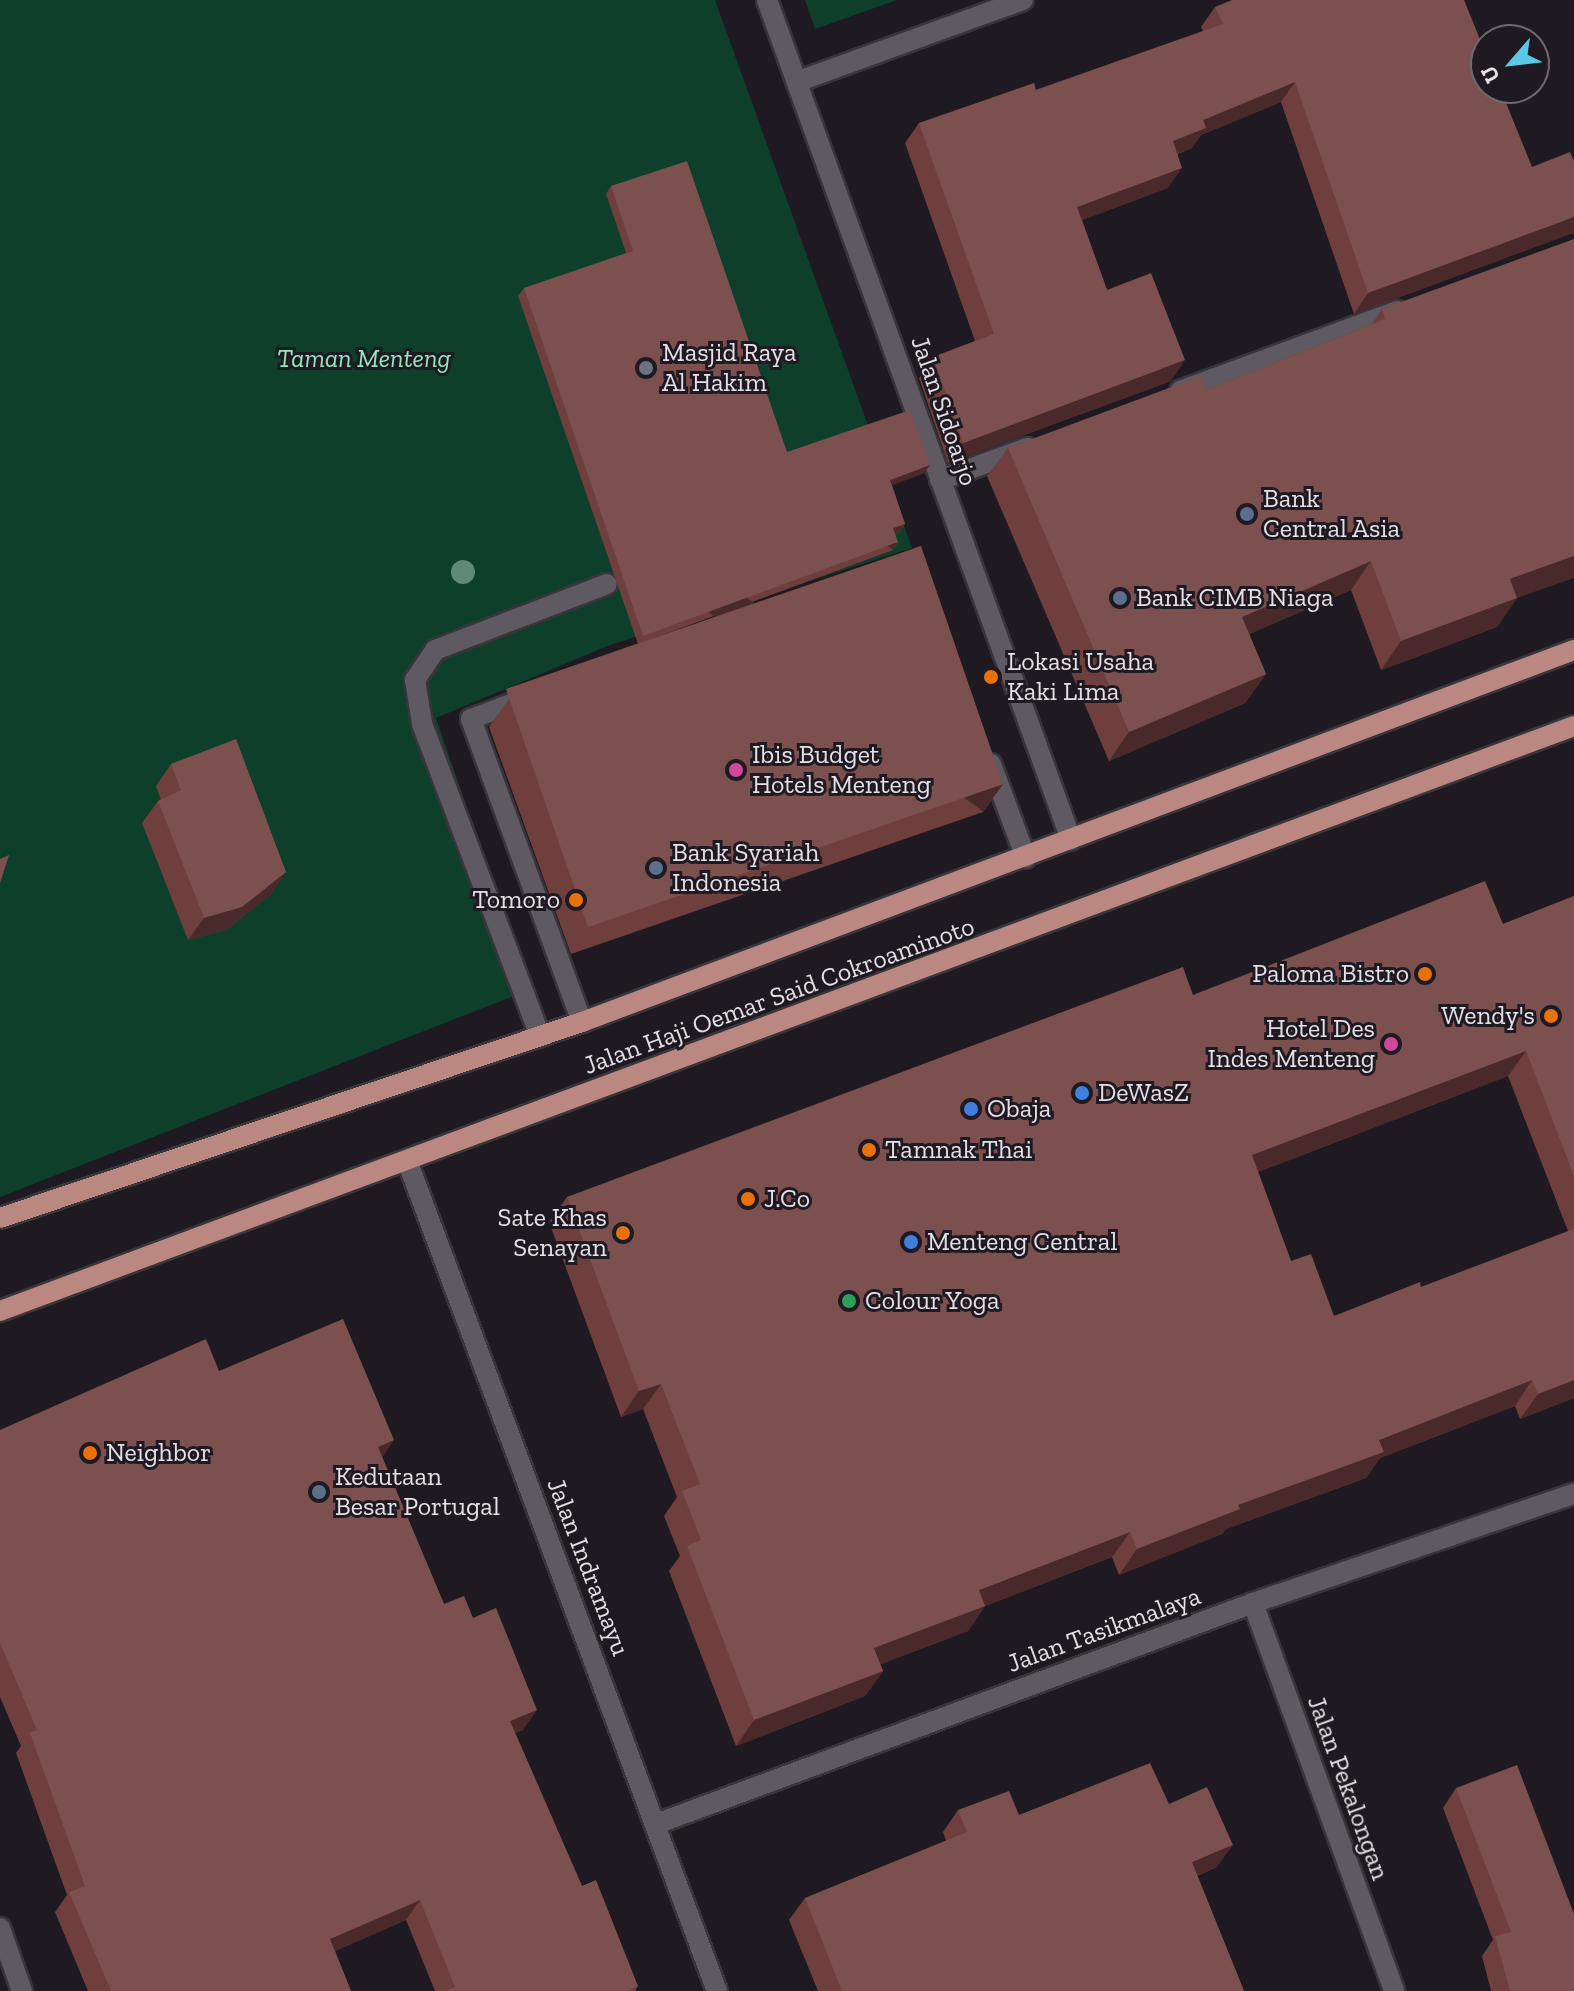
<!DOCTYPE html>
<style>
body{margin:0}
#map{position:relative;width:1574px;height:1991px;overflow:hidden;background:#1f1921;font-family:"Zilla Slab",serif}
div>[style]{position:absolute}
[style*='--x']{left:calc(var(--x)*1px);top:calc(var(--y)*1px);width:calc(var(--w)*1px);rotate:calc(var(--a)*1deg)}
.green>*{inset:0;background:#0e3f2b}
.roads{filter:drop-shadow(2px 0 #39353b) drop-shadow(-2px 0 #39353b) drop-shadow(0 2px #39353b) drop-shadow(0 -2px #39353b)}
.minor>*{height:20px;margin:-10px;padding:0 10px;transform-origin:10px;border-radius:10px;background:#5f5962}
.major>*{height:20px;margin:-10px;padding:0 10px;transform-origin:10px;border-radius:10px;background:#bb8781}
.trees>*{width:24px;height:24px;margin:-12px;border-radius:50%;background:#5e8a77}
.wall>*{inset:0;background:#6e3f3c}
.shaded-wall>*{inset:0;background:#492929;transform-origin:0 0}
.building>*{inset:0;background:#7b504e;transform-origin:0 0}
.dots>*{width:22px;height:22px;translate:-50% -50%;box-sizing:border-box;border:4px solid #1f1921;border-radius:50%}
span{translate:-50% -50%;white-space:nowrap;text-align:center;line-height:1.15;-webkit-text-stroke:6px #1f1921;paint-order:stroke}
.poi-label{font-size:26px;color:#e4e0e6}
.left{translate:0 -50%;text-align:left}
.right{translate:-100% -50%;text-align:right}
.park-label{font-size:26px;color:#91e7bd;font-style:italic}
.street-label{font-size:26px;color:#e4e0e6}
.north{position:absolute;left:1470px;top:24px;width:80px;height:80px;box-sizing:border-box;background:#1f1921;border:2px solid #6e6970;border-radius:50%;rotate:242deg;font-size:22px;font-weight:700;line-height:32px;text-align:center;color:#e4e0e6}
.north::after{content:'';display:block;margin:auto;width:28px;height:36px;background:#5bc8e7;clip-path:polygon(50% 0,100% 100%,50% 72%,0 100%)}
</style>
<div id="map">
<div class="green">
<i style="clip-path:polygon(0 0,715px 0,912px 548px,610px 645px,436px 718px,529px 990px,0 1197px)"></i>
<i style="clip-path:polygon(805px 0,897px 0,815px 29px)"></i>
</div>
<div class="roads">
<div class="minor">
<i style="--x:767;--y:0;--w:893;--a:70.1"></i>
<i style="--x:799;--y:81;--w:238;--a:-19.9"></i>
<i style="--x:1180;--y:391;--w:232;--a:-20.2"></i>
<i style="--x:940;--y:480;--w:93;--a:-20.2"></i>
<i style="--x:529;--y:697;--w:62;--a:159.2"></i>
<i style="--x:471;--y:719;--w:323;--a:69.9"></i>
<i style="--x:991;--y:764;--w:100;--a:69.6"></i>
<i style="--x:540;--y:1036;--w:335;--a:-110.7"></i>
<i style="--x:422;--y:723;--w:44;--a:-99.2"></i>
<i style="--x:415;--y:680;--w:36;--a:-56"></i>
<i style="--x:435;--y:650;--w:184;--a:-21"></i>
<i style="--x:408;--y:1163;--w:884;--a:69.54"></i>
<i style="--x:1253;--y:1603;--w:413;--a:70"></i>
<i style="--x:656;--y:1824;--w:637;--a:-20.31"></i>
<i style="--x:1253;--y:1603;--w:339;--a:-18.8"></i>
<i style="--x:0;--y:1928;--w:67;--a:70.8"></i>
</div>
<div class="major">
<i style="--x:0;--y:1218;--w:614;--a:-18.61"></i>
<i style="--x:582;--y:1022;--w:1059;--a:-20.56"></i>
<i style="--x:0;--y:1311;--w:1679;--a:-20.39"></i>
</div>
</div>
<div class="trees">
<i style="left:463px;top:572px"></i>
</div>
<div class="wall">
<i style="clip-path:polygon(1215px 7px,1532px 167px,1570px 234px,1354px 314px,1281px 102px,1201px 135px,1192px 148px,1178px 154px,1168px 188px,1082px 220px,1107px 290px,1171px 381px,948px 463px,919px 378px,933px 357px,975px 341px,905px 143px,919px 123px,1036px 90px,1203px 31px,1201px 27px)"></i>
<i style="clip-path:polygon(611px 186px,787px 452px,930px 465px,924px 473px,892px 485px,905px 524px,900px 532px,895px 534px,898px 542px,893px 550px,638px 644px,518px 296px,524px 288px,626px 253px,606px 194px)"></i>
<i style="clip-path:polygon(1382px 309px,1517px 598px,1497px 627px,1381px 670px,1351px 590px,1249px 634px,1266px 674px,1245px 703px,1109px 761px,987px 476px,1008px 448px,1206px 390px,1372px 324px)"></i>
<i style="clip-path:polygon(509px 699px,1003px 784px,983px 812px,571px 954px,489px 727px)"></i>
<i style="clip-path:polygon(171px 764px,286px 872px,270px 895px,226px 930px,188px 940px,142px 823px,158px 801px,161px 800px,156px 786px)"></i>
<i style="clip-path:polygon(evenodd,1574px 896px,1574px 1398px,1520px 1419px,1515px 1406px,1380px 1458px,1366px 1478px,1226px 1529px,1222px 1534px,1119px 1575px,1112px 1557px,985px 1606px,968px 1631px,880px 1664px,883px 1671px,865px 1696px,736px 1746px,669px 1571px,680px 1556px,664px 1516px,677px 1497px,643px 1409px,621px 1417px,549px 1222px,567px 1197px,1193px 995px,1503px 924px,1574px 896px,1508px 1076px,1568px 1231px,1421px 1287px,1334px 1316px,1291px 1261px,1258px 1172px,1508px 1076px)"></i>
<i style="clip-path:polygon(219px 1371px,394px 1440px,382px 1457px,444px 1604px,473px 1618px,523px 1730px,515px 1733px,582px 1886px,638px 1986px,635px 1991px,435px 1991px,406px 1920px,335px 1951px,351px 1991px,88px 1991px,55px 1912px,67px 1895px,16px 1753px,21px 1746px,0 1697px,0 1430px)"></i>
<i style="clip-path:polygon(1456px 1788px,1574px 1991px,1491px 1991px,1482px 1956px,1493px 1940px,1443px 1808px)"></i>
<i style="clip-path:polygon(1169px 1804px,1217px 1867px,1197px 1876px,1244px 1991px,818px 1991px,789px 1920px,805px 1898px,946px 1841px,943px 1832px,958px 1810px,1019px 1815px)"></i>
</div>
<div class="shaded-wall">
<i style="clip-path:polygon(1295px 82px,1281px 102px,1201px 135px,1192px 148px,1159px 161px,1173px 141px,1203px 120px)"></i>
<i style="clip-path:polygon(1182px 168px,1168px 188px,1063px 227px,1077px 207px)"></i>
<i style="clip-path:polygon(1574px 217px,1574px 234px,1570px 234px,1354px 314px,1368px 293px)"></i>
<i style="clip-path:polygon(1185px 360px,1171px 381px,948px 463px,963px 443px)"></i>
<i style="clip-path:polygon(930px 465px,924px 473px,885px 488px,890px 480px)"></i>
<i style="clip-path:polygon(905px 524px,900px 532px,888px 536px,893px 528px)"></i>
<i style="left:898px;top:542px;width:9px;height:272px;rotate:122deg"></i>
<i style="clip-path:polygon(1574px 556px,1574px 578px,1517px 598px,1497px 627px,1381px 670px,1401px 641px,1510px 579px)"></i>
<i style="clip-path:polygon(1371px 561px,1351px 590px,1222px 646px,1242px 617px)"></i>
<i style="clip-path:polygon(1266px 674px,1245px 703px,1109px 761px,1129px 732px)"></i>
<i style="left:1003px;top:784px;width:34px;height:436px;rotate:126deg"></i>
<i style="clip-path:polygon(286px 872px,270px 895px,226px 930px,188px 940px,204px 918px)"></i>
<i style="clip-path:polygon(1526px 1051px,1508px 1076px,1234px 1181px,1252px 1155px)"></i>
<i style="clip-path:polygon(1532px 1380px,1515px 1406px,1380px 1458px,1366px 1478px,1226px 1529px,1222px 1534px,1119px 1575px,1137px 1549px,1238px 1505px,1379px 1440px)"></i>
<i style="clip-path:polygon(1574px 1380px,1574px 1398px,1520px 1419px,1538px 1394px)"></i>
<i style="clip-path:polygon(661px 1384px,643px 1409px,621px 1417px,639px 1391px)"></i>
<i style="clip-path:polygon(394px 1440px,379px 1461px,378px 1447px)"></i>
<i style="clip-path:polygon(1130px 1532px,1112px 1557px,985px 1606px,968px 1631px,856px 1674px,874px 1648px,979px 1590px)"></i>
<i style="clip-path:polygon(883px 1671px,865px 1696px,736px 1746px,754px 1720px)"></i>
<i style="clip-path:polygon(537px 1710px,523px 1730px,496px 1741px,510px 1721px)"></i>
<i style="clip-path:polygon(1233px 1845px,1217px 1867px,1176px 1884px,1192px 1862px)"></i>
<i style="clip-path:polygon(420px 1900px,406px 1920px,316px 1959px,330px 1939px)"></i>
</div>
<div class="building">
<i style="clip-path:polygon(1232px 0,1464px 0,1486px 54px,1486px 88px,1500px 88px,1532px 167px,1570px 152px,1574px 161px,1574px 217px,1368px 293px,1295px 82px,1203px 120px,1206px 128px,1173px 141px,1182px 168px,1077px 207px,1107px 290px,1151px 273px,1185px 360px,963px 443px,933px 357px,994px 334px,919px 123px,1034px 83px,1036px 90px,1223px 24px,1215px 7px)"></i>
<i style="clip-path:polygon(687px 161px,787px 452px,910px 410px,930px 465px,890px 480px,905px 524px,893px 528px,898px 542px,643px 636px,524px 288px,633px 251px,611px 186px)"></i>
<i style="clip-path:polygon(1574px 239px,1574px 556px,1510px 579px,1517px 598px,1401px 641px,1371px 561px,1242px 617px,1266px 674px,1129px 732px,1008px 448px,1201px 376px,1206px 390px,1385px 319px,1382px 309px)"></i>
<i style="left:921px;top:546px;width:252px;height:439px;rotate:71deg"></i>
<i style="clip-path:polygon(236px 739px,286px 872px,242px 907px,204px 918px,158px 801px,181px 790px,171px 764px)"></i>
<i style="clip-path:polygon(9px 855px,0 883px,0 859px)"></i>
<i style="clip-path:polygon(1485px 881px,1503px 924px,1574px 896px,1574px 1176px,1526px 1051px,1252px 1155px,1291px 1261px,1311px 1254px,1334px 1316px,1420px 1282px,1421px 1287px,1574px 1229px,1574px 1380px,1538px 1394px,1532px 1380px,1379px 1440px,1384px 1452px,1238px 1505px,1240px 1509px,1137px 1549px,1130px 1532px,979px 1590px,985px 1606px,874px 1648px,883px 1671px,754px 1720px,687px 1546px,701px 1540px,682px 1491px,700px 1484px,661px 1384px,639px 1391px,567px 1197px,1183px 967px,1193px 995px)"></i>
<i style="clip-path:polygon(343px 1319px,394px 1440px,378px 1447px,444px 1604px,464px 1596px,473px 1618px,496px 1608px,537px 1710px,510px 1721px,582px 1886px,596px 1880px,638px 1986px,626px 1991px,445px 1991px,455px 1987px,420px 1900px,330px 1939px,351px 1991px,111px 1991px,69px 1892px,85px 1886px,30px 1733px,37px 1730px,0 1643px,0 1430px,206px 1339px,219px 1371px)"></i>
<i style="clip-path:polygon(1150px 1763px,1169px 1804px,1207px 1787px,1233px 1845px,1192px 1862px,1244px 1991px,842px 1991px,805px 1898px,967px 1832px,958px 1810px,1009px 1791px,1019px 1815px)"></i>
<i style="clip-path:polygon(1517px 1765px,1574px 1914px,1574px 1991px,1510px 1991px,1495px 1936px,1511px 1932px,1456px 1788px)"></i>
</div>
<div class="dots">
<i style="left:646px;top:368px;background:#6b7280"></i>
<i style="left:1247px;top:514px;background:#5c6f8a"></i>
<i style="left:1120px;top:598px;background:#5c6f8a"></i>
<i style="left:991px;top:677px;background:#e8710a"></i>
<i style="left:736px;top:770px;background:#d1479c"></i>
<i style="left:656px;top:868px;background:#5c6f8a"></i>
<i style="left:576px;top:900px;background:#e8710a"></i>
<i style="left:1425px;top:974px;background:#e8710a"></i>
<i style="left:1551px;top:1016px;background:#e8710a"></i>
<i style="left:1391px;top:1044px;background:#d1479c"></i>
<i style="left:1082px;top:1093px;background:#3f7fe0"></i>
<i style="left:971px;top:1109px;background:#3f7fe0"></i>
<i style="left:869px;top:1150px;background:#e8710a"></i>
<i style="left:748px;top:1199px;background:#e8710a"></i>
<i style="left:623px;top:1233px;background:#e8710a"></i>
<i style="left:911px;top:1242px;background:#3f7fe0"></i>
<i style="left:849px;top:1301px;background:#2e9e5b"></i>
<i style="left:90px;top:1453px;background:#e8710a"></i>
<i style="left:319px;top:1492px;background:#5c6f8a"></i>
</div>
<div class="poi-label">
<span class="left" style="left:662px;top:368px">Masjid Raya<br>Al Hakim</span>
<span class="left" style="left:1263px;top:514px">Bank<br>Central Asia</span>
<span class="left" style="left:1136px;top:598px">Bank CIMB Niaga</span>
<span class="left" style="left:1007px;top:677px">Lokasi Usaha<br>Kaki Lima</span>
<span class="left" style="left:752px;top:770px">Ibis Budget<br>Hotels Menteng</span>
<span class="left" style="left:672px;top:868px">Bank Syariah<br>Indonesia</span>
<span class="right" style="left:560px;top:900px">Tomoro</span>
<span class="right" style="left:1409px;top:974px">Paloma Bistro</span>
<span class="right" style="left:1535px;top:1016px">Wendy's</span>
<span class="right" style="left:1375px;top:1044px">Hotel Des<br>Indes Menteng</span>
<span class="left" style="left:1098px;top:1093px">DeWasZ</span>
<span class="left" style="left:987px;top:1109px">Obaja</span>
<span class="left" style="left:885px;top:1150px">Tamnak Thai</span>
<span class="left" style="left:764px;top:1199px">J.Co</span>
<span class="right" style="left:607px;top:1233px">Sate Khas<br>Senayan</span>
<span class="left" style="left:927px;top:1242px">Menteng Central</span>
<span class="left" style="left:865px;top:1301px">Colour Yoga</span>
<span class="left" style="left:106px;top:1453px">Neighbor</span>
<span class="left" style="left:335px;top:1492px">Kedutaan<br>Besar Portugal</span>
</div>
<div class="park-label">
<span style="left:364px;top:359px">Taman Menteng</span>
</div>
<div class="street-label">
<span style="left:944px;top:411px;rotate:71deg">Jalan Sidoarjo</span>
<span style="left:779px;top:996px;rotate:-20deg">Jalan Haji Oemar Said Cokroaminoto</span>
<span style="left:588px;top:1567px;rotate:69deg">Jalan Indramayu</span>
<span style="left:1104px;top:1630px;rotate:-20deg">Jalan Tasikmalaya</span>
<span style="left:1348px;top:1788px;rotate:70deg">Jalan Pekalongan</span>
</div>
<div class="north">U</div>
</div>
